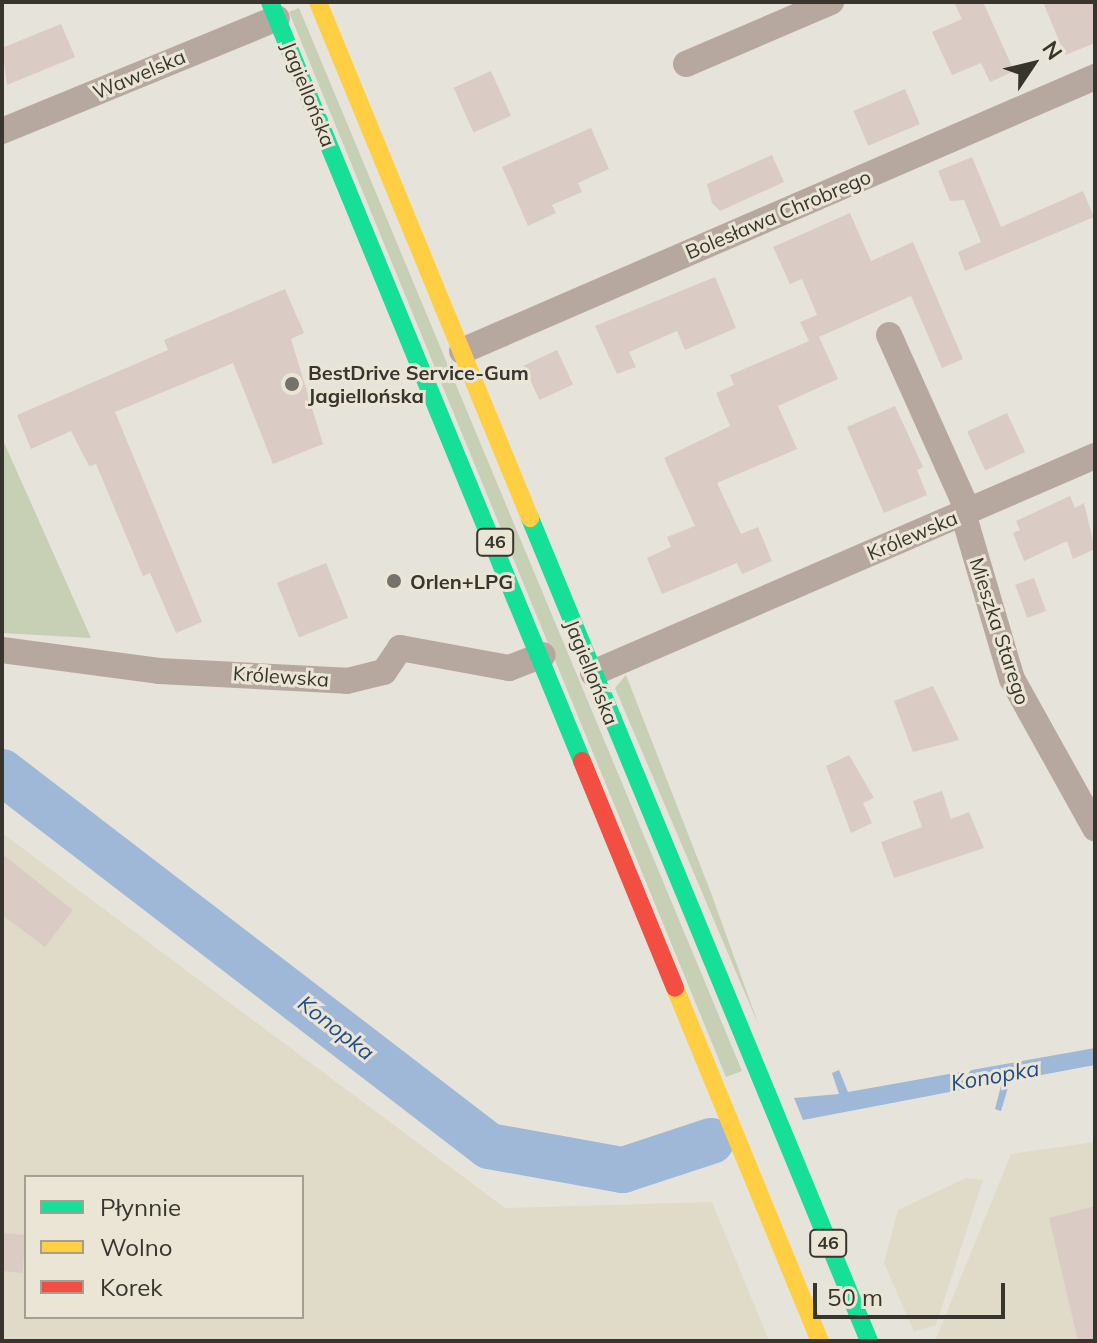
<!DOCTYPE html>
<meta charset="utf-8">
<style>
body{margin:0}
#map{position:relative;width:1097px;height:1343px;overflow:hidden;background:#e6e3da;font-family:Mulish,sans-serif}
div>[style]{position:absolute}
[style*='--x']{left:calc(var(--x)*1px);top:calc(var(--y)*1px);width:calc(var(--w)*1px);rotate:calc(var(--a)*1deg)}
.built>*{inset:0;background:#e0dac9}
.green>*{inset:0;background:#c7cfb5}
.water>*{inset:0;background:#9fb8d7}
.river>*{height:46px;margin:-23px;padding:0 23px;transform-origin:23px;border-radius:23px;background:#9fb8d7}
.building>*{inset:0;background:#daccc5;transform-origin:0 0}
.street>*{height:26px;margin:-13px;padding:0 13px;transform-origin:13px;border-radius:13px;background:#b6a89f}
.fast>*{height:18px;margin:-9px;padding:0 9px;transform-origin:9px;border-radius:9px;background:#16e098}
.slow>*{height:18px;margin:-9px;padding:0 9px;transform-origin:9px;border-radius:9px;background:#ffcf43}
.jam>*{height:18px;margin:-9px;padding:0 9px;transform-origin:9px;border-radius:9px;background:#f24e42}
.dots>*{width:22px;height:22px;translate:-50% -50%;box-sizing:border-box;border:4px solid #ebe5d5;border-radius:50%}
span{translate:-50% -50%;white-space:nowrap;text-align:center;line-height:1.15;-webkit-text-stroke:6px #ebe5d5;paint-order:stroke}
.shield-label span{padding:2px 6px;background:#ebe5d5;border:2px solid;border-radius:6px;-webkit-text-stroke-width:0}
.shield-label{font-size:18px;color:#37352e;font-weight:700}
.street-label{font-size:20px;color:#37352e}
.poi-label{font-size:20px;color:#37352e;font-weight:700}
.left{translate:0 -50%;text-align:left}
.water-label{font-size:22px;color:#1f4d89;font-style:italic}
.frame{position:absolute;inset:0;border:4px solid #37352e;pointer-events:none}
.legend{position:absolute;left:24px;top:1175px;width:280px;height:144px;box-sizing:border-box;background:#ebe5d5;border:2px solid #a39f92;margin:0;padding:10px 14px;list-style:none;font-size:24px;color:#37352e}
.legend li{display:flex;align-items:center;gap:16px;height:40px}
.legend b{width:40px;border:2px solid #a39f92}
.north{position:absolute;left:993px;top:24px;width:80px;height:80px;-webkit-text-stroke:6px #ebe5d5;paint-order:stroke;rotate:55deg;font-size:22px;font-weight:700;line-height:32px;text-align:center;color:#37352e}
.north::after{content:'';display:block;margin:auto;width:28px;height:36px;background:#37352e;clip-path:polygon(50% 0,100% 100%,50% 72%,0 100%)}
.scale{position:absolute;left:813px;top:1283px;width:192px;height:36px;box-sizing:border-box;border:4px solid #37352e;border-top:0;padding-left:10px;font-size:24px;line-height:28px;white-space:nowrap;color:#37352e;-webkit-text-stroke:6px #ebe5d5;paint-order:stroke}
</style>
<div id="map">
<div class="built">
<i style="clip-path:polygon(evenodd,2px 833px,505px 1208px,712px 1202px,769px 1341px,2px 1341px,2px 833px,26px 1177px,302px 1177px,302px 1317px,26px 1317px,26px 1177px)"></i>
<i style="clip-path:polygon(1095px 1142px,1095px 1341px,935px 1341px,1011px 1154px)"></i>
<i style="clip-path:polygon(966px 1178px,983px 1180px,936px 1325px,914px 1332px,884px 1263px,898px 1210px)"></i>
</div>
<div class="green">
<i style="clip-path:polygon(299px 8px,742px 1071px,726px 1077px,289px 12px)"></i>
<i style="clip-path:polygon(2px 438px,91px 638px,2px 633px)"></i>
<i style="clip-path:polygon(626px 675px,711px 893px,759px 1026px,615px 688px)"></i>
</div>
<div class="water">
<i style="clip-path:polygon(1095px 1048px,1095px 1065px,1010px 1081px,1001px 1111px,995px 1109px,1002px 1082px,803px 1120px,794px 1098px,839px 1094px,832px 1073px,839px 1070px,848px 1092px)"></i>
</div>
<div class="river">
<i style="--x:2;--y:772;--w:614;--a:37.52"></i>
<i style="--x:489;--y:1146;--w:136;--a:10.2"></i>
<i style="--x:623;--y:1170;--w:93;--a:-18.2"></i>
</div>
<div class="building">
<i style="clip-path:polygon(954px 2px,983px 2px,1014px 71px,990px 82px,981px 63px,952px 75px,932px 32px,962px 19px)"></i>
<i style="clip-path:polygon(1043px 2px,1095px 2px,1095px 43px,1065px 55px)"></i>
<i style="clip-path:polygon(61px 24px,75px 57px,7px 85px,2px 48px)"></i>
<i style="left:491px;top:71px;width:49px;height:41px;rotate:66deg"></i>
<i style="left:905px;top:89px;width:38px;height:56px;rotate:67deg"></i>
<i style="clip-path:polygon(591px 128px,609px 169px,578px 183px,582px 192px,552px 205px,556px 213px,528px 226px,502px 167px)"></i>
<i style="clip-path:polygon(772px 155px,784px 182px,720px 211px,712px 203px,707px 184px)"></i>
<i style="clip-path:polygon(972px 157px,1001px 227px,1083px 191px,1094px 217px,965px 271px,958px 252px,981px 242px,964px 200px,950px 201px,938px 171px)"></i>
<i style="clip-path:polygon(850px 213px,871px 261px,913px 242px,963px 359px,942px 368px,911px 296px,819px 337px,838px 379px,778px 406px,797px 449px,717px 483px,741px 534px,758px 527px,772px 561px,742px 574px,737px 563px,662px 594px,647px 558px,671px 547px,667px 537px,695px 526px,664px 458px,730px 426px,716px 393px,734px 385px,730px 375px,809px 341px,800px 322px,817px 315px,802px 279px,790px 284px,773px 247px)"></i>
<i style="clip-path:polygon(715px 277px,736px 328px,685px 350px,677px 331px,629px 352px,636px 367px,617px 374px,595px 326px)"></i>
<i style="clip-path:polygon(285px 289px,304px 333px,291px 339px,323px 444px,273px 464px,233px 363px,115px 412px,202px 622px,176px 633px,150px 573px,143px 576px,96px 464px,89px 466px,71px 431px,31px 449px,17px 415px,168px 350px,164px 340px)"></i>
<i style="left:557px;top:350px;width:38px;height:37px;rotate:65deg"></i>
<i style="clip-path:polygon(895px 406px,923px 467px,917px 470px,927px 495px,884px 513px,847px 427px)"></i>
<i style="left:1007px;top:413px;width:43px;height:44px;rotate:65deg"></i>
<i style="clip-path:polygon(1070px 496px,1075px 508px,1084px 503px,1095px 549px,1073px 559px,1067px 541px,1024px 561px,1013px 533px,1020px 530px,1016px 521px)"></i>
<i style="left:326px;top:563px;width:59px;height:53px;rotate:68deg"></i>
<i style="left:1034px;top:578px;width:35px;height:20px;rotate:70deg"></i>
<i style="clip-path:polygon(933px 686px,959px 740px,913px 752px,894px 701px)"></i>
<i style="clip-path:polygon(849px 755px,874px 798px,863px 803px,872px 823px,851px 833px,826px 766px)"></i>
<i style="clip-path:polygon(942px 791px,951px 819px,969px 812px,984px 848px,894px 878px,881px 842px,922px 827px,913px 801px)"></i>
<i style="clip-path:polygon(2px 854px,73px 910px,45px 947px,2px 915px)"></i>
<i style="clip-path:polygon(1095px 1206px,1095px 1341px,1078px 1341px,1049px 1218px)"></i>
<i style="left:2px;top:1233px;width:24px;height:38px;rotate:5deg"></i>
</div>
<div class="street">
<i style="--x:686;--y:64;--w:158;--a:-23.2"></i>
<i style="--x:2;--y:131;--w:297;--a:-22.3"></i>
<i style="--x:889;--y:335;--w:193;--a:65.8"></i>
<i style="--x:462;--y:351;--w:690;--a:-23.41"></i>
<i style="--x:963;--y:513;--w:173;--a:73.6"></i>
<i style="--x:1012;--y:679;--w:171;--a:60.9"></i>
<i style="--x:2;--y:650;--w:158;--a:7.6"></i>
<i style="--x:159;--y:671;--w:188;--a:3"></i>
<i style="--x:347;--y:681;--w:38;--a:-14"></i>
<i style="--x:384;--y:672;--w:29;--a:-56"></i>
<i style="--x:400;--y:648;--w:111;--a:10.4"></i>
<i style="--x:509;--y:668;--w:36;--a:-21"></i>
<i style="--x:593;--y:673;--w:547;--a:-23.38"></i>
</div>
<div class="fast">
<i style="--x:270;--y:2;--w:821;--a:67.65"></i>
<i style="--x:530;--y:518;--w:890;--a:67.61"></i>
</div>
<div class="slow">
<i style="--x:318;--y:2;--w:558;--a:67.66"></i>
<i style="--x:675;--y:988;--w:382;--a:67.7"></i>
</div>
<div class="jam">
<i style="--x:582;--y:761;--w:245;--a:67.7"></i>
</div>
<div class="dots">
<i style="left:292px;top:384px;background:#74726a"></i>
<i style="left:394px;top:581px;background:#74726a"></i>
</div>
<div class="shield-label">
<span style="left:495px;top:542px">46</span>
<span style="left:828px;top:1243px">46</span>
</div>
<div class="street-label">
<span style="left:139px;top:74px;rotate:-23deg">Wawelska</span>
<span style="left:309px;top:94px;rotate:68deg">Jagiellońska</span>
<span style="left:778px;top:214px;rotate:-23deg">Bolesława Chrobrego</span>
<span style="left:912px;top:535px;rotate:-23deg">Królewska</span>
<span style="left:1000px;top:631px;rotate:72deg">Mieszka Starego</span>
<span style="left:592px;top:672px;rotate:68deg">Jagiellońska</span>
<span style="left:281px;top:676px;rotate:4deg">Królewska</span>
</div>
<div class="poi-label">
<span class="left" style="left:308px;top:384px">BestDrive Service-Gum<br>Jagiellońska</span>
<span class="left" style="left:410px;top:581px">Orlen+LPG</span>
</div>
<div class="water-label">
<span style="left:336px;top:1028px;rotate:38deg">Konopka</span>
<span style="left:995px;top:1076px;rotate:-10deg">Konopka</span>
</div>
<div class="frame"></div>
<ul class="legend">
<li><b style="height:10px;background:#16e098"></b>Płynnie</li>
<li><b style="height:10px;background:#ffcf43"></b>Wolno</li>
<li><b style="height:10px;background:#f24e42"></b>Korek</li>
</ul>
<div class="north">N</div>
<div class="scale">50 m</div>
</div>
